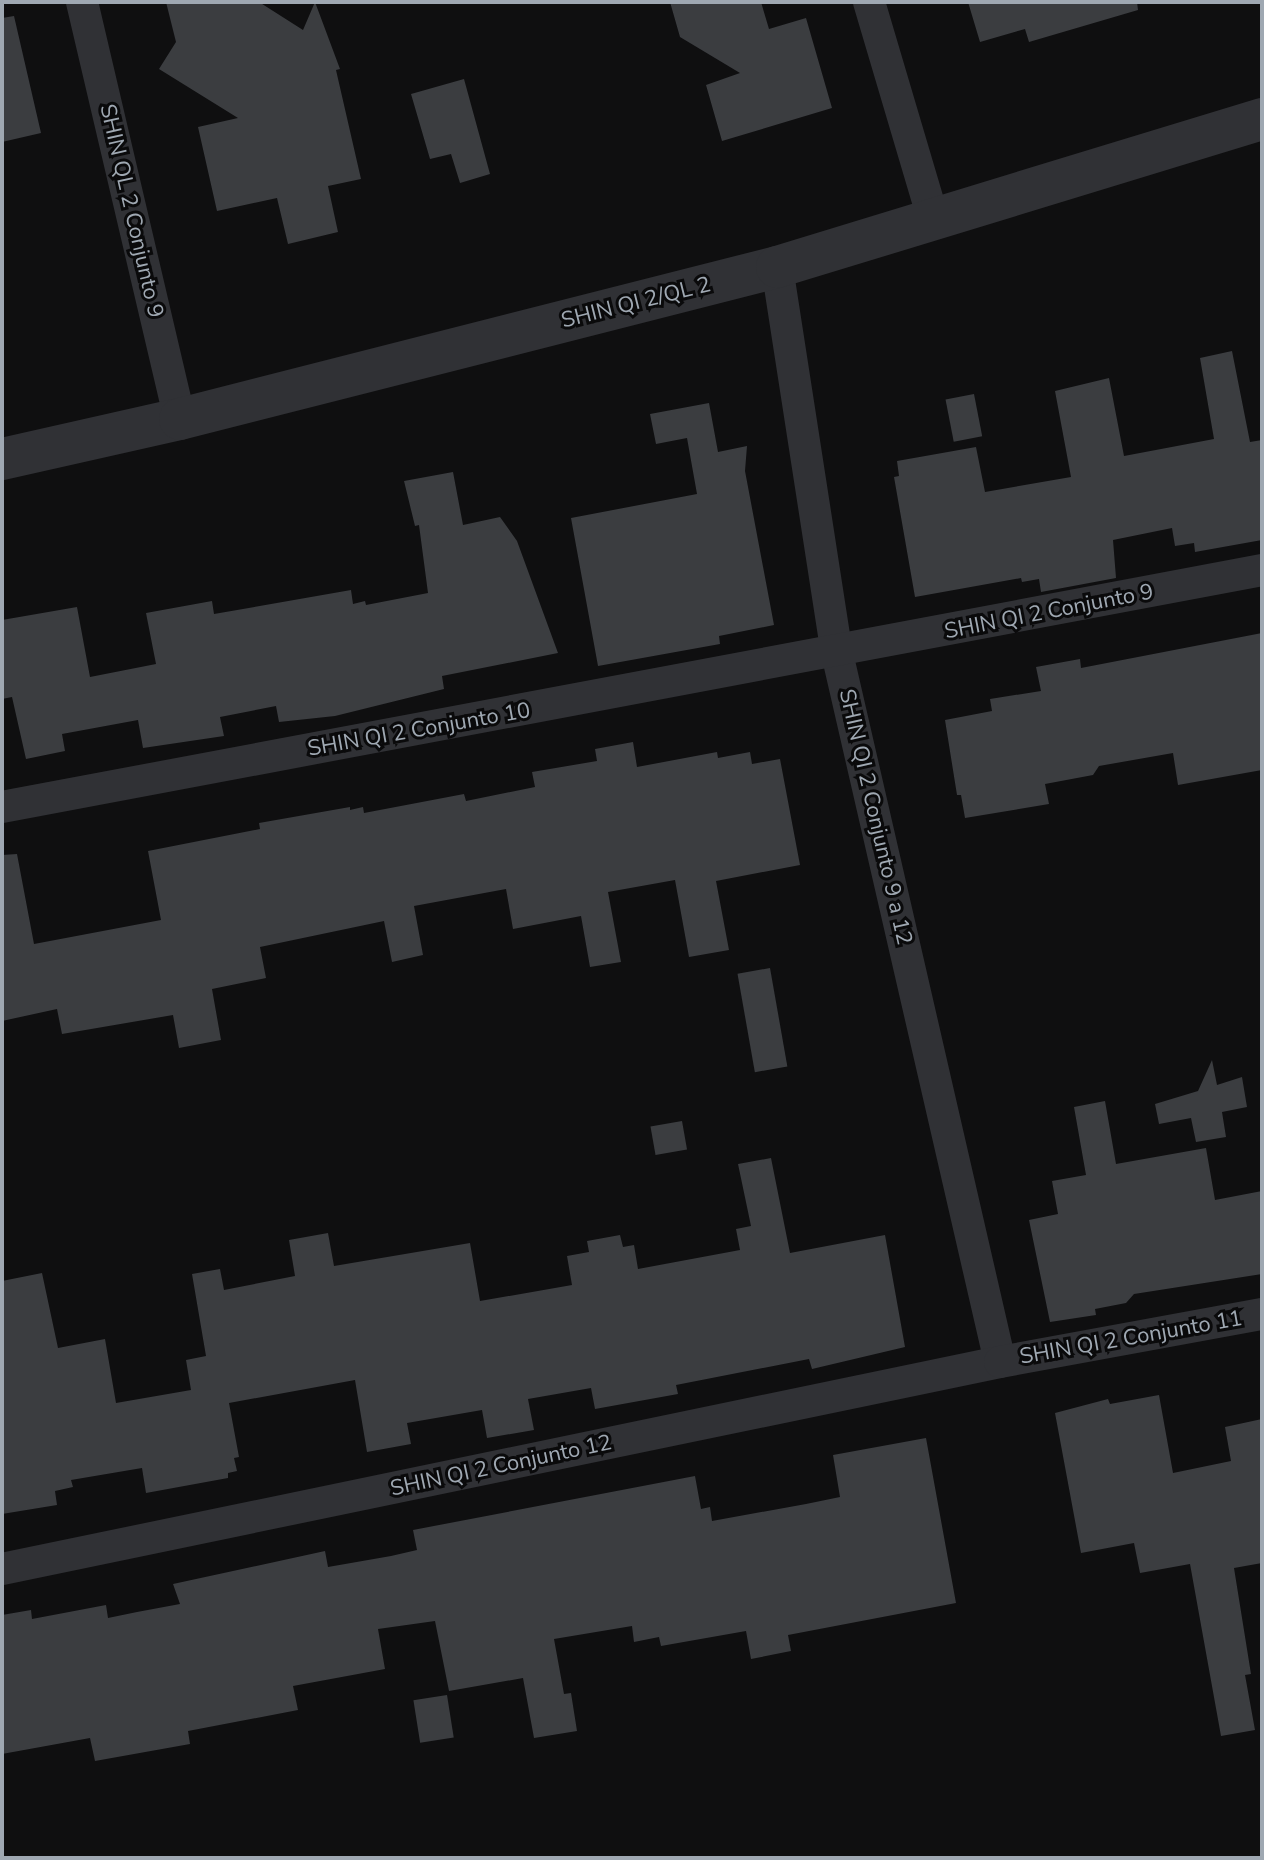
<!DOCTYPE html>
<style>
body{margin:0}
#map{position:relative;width:1264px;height:1860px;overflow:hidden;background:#0f0f10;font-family:"Nunito Sans",sans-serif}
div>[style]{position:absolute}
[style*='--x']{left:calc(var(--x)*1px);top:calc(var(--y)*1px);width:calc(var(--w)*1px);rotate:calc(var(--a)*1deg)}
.building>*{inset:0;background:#3b3d40;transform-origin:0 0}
.minor>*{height:32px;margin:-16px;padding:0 16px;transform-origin:16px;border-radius:16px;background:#303135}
.tertiary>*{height:42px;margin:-21px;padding:0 21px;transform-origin:21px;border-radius:21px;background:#303135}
span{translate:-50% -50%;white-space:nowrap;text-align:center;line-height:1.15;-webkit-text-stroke:6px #0a0a0b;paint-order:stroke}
.street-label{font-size:22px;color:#9fa8b2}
.frame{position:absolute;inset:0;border:4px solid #9fa8b2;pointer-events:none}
</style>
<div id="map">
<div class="building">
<i style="clip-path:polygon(166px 2px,259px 2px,303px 30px,315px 2px,340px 69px,336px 70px,361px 179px,328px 186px,338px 232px,288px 244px,277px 198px,217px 211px,198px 127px,238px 118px,159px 69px,176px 42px)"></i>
<i style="clip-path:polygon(670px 2px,761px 2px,769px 29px,806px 18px,832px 108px,722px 141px,706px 85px,740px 73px,680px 37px)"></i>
<i style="clip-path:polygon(968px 2px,1137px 2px,1138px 10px,1029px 42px,1025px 29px,980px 42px)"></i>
<i style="clip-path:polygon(14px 16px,41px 133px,2px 142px,2px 18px)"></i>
<i style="clip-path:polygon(464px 79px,490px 174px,460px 183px,451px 154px,430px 159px,411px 94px)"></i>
<i style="clip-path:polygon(1232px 351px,1250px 442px,1262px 440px,1262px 540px,1195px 552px,1194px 543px,1175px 546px,1172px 528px,1113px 540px,1116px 578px,1041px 592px,1039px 579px,1022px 582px,1021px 578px,915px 597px,894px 477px,899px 476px,897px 461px,976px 447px,985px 492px,1071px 477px,1055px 391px,1109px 378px,1124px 456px,1214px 439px,1200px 358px)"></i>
<i style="left:974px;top:394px;width:43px;height:29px;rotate:79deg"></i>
<i style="clip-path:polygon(709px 403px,718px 452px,747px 446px,745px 471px,774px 625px,719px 636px,720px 644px,598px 666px,571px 518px,697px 494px,687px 438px,656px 444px,650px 414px)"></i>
<i style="clip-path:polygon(453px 472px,463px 525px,500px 517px,517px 541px,558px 653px,442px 676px,444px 689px,335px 716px,279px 722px,276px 706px,220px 717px,224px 736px,143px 748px,138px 720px,62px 734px,65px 751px,26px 759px,12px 697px,2px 699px,2px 620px,77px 607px,90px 677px,156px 664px,146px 613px,212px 601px,214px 614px,351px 590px,353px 604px,365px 601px,366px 605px,428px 593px,419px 525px,415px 526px,404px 481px)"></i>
<i style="clip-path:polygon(1262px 633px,1262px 770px,1178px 785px,1173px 753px,1099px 766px,1093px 775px,1045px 784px,1049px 804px,965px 818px,961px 795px,957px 795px,945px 720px,992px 711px,990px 699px,1041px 691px,1036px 667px,1080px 659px,1081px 668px)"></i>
<i style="clip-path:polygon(633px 742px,637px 767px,717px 752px,718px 758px,750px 752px,752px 764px,780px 759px,800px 865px,716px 881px,729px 950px,689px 957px,675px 880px,608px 892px,621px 962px,590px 967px,581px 916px,513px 929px,506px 889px,414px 906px,423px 955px,392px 962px,384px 921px,260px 947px,266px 978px,212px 989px,221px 1040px,179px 1048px,173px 1015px,62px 1034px,57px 1009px,2px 1021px,2px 855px,17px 854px,34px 944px,161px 920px,148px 851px,260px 829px,259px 823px,350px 807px,350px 810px,363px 807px,364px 813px,464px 794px,466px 801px,535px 787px,532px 772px,597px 761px,595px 749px)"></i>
<i style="left:770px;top:968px;width:100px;height:33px;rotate:80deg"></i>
<i style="clip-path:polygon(1212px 1060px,1217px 1085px,1242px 1077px,1247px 1107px,1222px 1112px,1226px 1137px,1196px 1142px,1191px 1118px,1159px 1124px,1155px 1104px,1198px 1091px)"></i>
<i style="clip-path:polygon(1105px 1101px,1116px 1164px,1206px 1148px,1215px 1200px,1262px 1191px,1262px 1274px,1134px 1294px,1126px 1303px,1095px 1309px,1096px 1315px,1050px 1322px,1029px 1220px,1058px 1214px,1052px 1181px,1086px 1175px,1074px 1107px)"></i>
<i style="left:682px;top:1121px;width:29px;height:32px;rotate:80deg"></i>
<i style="clip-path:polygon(771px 1158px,790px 1253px,885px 1235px,905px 1347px,812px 1369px,809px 1359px,676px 1385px,678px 1394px,595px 1409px,591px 1388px,528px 1399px,534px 1430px,487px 1438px,482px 1410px,407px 1423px,411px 1444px,367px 1452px,355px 1380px,229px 1403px,239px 1457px,234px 1458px,237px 1471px,228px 1473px,228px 1478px,146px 1493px,142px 1468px,71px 1480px,73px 1487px,55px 1491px,57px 1505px,2px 1514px,2px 1281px,42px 1273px,58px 1348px,105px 1339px,116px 1403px,191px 1390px,186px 1360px,206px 1356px,192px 1274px,220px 1269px,224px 1290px,295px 1276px,289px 1240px,328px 1233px,334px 1266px,470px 1243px,480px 1301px,572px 1285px,567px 1256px,589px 1252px,587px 1241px,620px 1235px,623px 1247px,634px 1245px,638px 1269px,740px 1250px,736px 1229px,751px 1226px,738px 1164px)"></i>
<i style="clip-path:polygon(1159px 1395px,1173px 1473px,1231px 1461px,1225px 1427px,1262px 1419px,1262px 1563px,1234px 1568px,1251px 1674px,1245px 1675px,1255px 1730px,1221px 1736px,1190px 1564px,1140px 1573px,1134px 1543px,1081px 1553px,1055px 1413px,1108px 1399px,1110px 1404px)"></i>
<i style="clip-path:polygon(926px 1438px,956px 1603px,788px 1635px,791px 1651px,751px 1659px,746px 1631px,661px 1646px,659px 1637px,634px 1642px,632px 1626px,554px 1639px,564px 1694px,571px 1693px,577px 1731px,534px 1738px,523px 1678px,449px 1691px,435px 1621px,378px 1629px,385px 1669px,293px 1686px,298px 1710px,188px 1731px,190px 1744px,95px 1761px,90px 1738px,2px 1754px,2px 1615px,31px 1610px,32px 1619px,106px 1605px,108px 1618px,137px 1612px,180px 1604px,173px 1584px,325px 1551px,328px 1567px,391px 1556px,417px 1550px,413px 1530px,695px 1476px,701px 1509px,710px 1507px,712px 1521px,806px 1504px,840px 1497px,833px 1455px)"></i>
<i style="left:447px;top:1695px;width:43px;height:34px;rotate:81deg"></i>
</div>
<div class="minor">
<i style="--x:82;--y:2;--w:428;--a:76.8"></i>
<i style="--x:869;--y:2;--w:229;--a:73.5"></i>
<i style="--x:777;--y:267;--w:391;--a:81.2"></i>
<i style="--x:837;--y:653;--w:727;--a:77.05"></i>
<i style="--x:2;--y:807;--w:1282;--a:-10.65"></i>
<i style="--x:2;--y:1569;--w:1019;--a:-11.72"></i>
<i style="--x:1000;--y:1362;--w:266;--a:-10.4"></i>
</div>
<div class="tertiary">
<i style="--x:2;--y:459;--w:182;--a:-12.7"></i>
<i style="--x:180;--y:419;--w:616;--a:-14.28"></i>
<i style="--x:777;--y:267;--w:507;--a:-16.97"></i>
</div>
<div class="street-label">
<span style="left:131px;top:211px;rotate:77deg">SHIN QL 2 Conjunto 9</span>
<span style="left:636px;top:303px;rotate:-14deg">SHIN QI 2/QL 2</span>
<span style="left:1049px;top:612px;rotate:-11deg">SHIN QI 2 Conjunto 9</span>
<span style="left:419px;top:730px;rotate:-10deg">SHIN QI 2 Conjunto 10</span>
<span style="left:875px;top:817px;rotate:77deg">SHIN QI 2 Conjunto 9 a 12</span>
<span style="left:1131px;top:1338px;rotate:-10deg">SHIN QI 2 Conjunto 11</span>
<span style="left:501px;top:1466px;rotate:-12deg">SHIN QI 2 Conjunto 12</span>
</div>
<div class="frame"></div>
</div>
